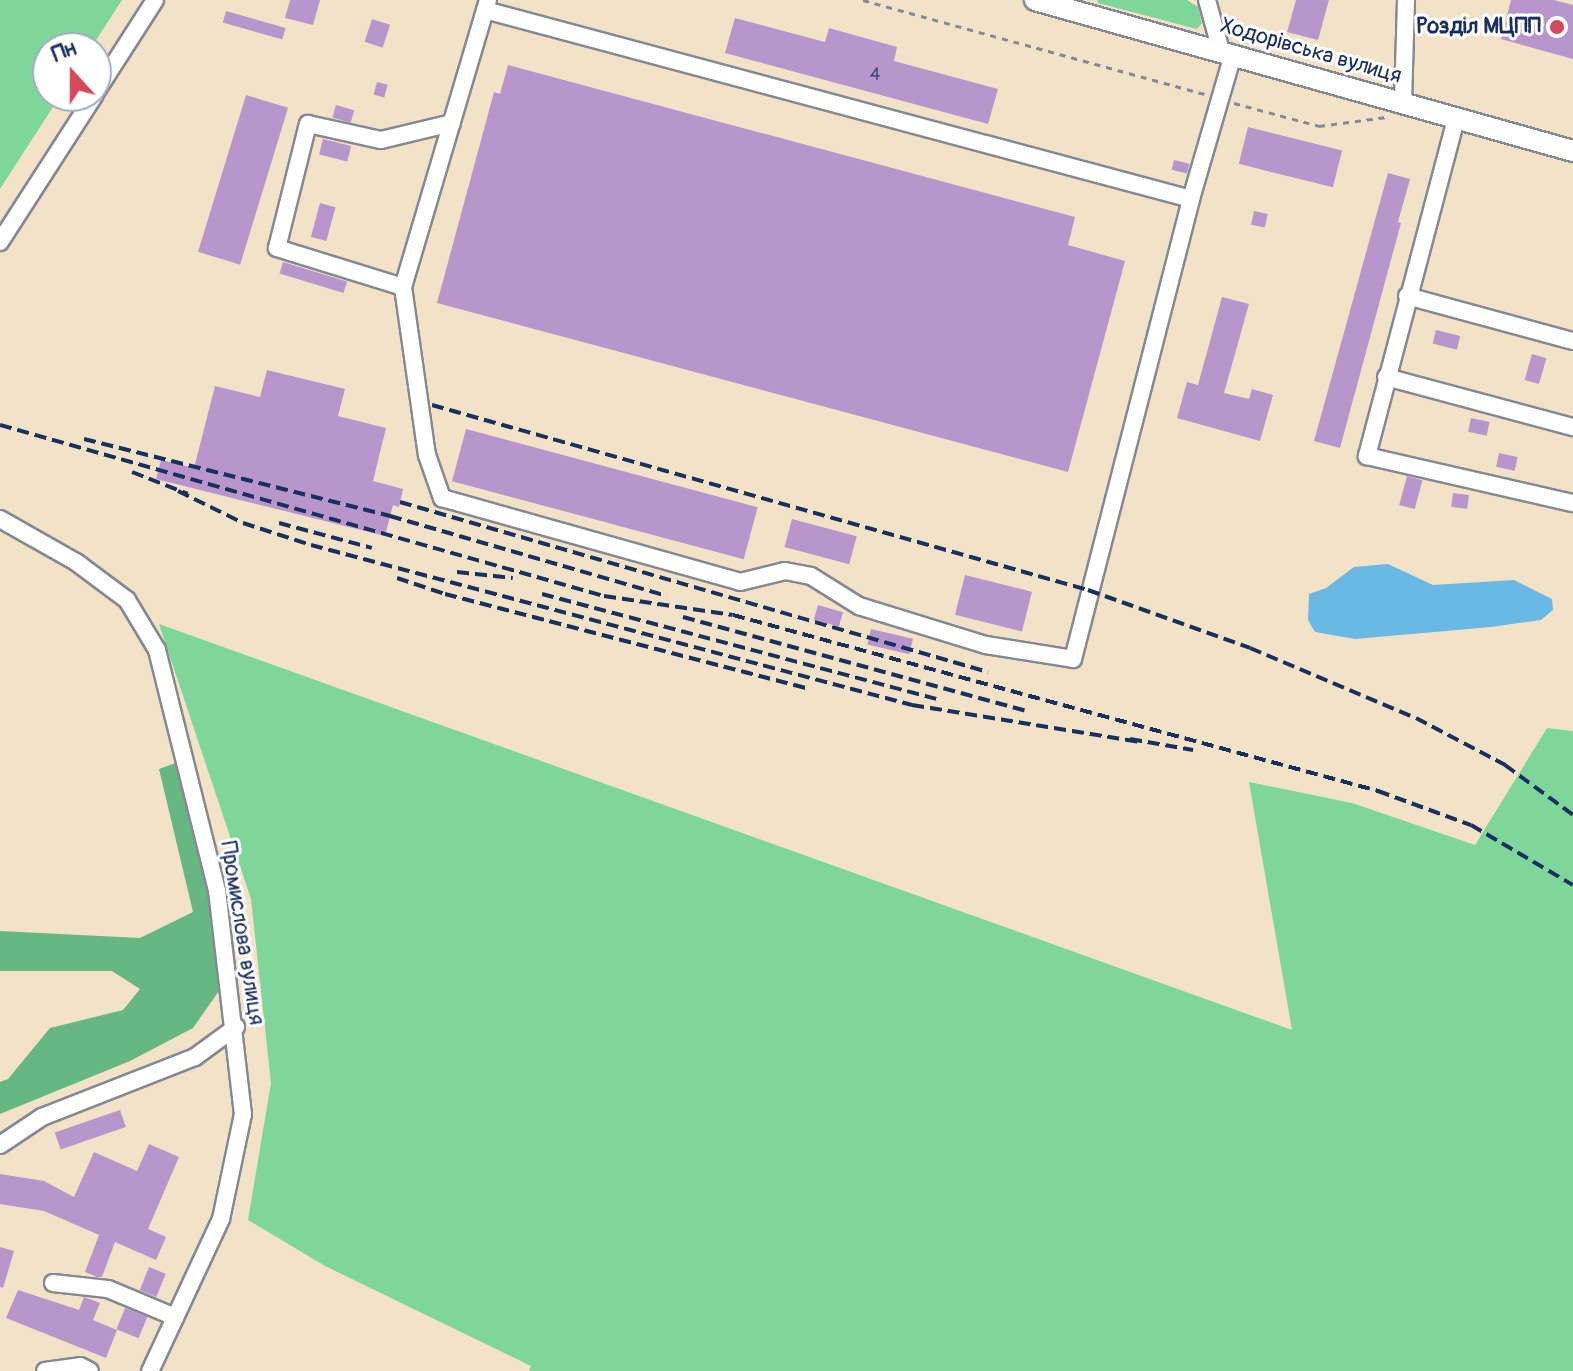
<!DOCTYPE html>
<meta charset="utf-8">
<style>
body{margin:0}
#map{position:relative;width:1573px;height:1371px;overflow:hidden;background:#f2e3c8;font-family:Pangolin,sans-serif}
div>[style]{position:absolute}
[style*='--x']{left:calc(var(--x)*1px);top:calc(var(--y)*1px);width:calc(var(--w)*1px);rotate:calc(var(--a)*1deg)}
.green>*{inset:0;background:#7ed69a}
.forest>*{inset:0;background:#66b782}
.water>*{inset:0;background:#6ab8e4}
.building>*{inset:0;background:#b896cb;transform-origin:0 0}
.path>*{height:3px;margin-top:-1.5px;transform-origin:0;background:repeating-linear-gradient(90deg,#868993 0 6px,transparent 0 12px)}
.roads{filter:drop-shadow(2px 0 #868993) drop-shadow(-2px 0 #868993) drop-shadow(0 2px #868993) drop-shadow(0 -2px #868993)}
.minor>*{height:16px;margin:-8px;padding:0 8px;transform-origin:8px;border-radius:8px;background:#fff}
.major>*{height:20px;margin:-10px;padding:0 10px;transform-origin:10px;border-radius:10px;background:#fff}
.rail>*{height:4px;margin-top:-2px;transform-origin:0;background:repeating-linear-gradient(90deg,#1b2f5e 0 12px,transparent 0 18px)}
.dots>*{width:22px;height:22px;translate:-50% -50%;box-sizing:border-box;border:4px solid #fff;border-radius:50%}
span{translate:-50% -50%;white-space:nowrap;text-align:center;line-height:1.15;-webkit-text-stroke:6px #fff;paint-order:stroke}
.number-label{font-size:18px;color:#424979}
.number-label span{-webkit-text-stroke-width:0}
.poi-label{font-size:22px;color:#1b2f5e;font-weight:700}
.right{translate:-100% -50%;text-align:right}
.street-label{font-size:22px;color:#1b2f5e}
.north{position:absolute;left:32px;top:32px;width:80px;height:80px;box-sizing:border-box;background:#fff;border:2px solid #a4acbf;border-radius:50%;rotate:339deg;font-size:22px;font-weight:700;line-height:32px;text-align:center;color:#1b2f5e}
.north::after{content:'';display:block;margin:auto;width:28px;height:36px;background:#d1495b;clip-path:polygon(50% 0,100% 100%,50% 72%,0 100%)}
</style>
<div id="map">
<div class="green">
<i style="clip-path:polygon(0 0,122px 0,91px 48px,48px 48px,48px 96px,60px 96px,0 189px)"></i>
<i style="clip-path:polygon(1097px 0,1187px 0,1198px 7px,1202px 23px,1197px 29px,1098px 3px)"></i>
<i style="clip-path:polygon(159px 624px,1292px 1030px,1249px 782px,1352px 803px,1475px 845px,1547px 728px,1573px 731px,1573px 1371px,529px 1371px,531px 1366px,325px 1266px,248px 1220px,271px 1083px,251px 899px)"></i>
</div>
<div class="forest">
<i style="clip-path:polygon(178px 762px,211px 901px,221px 988px,193px 1028px,130px 1061px,0 1114px,0 1082px,8px 1079px,50px 1028px,123px 1010px,140px 989px,112px 971px,0 971px,0 931px,140px 938px,193px 912px,159px 769px)"></i>
</div>
<div class="water">
<i style="clip-path:polygon(1388px 564px,1433px 585px,1514px 580px,1552px 599px,1553px 610px,1541px 620px,1491px 627px,1355px 639px,1315px 632px,1308px 620px,1309px 594px,1326px 588px,1354px 567px)"></i>
</div>
<div class="building">
<i style="clip-path:polygon(290px 0,320px 0,313px 25px,285px 18px)"></i>
<i style="clip-path:polygon(1296px 0,1329px 0,1318px 40px,1287px 32px)"></i>
<i style="clip-path:polygon(1511px 0,1554px 0,1573px 5px,1573px 59px,1501px 39px)"></i>
<i style="left:226px;top:11px;width:62px;height:12px;rotate:16deg"></i>
<i style="clip-path:polygon(735px 18px,825px 42px,829px 28px,897px 47px,894px 61px,998px 89px,988px 124px,725px 53px)"></i>
<i style="left:372px;top:19px;width:19px;height:24px;rotate:18deg"></i>
<i style="clip-path:polygon(508px 65px,1075px 217px,1068px 245px,1125px 261px,1068px 472px,437px 303px,494px 92px,500px 94px)"></i>
<i style="left:377px;top:82px;width:11px;height:13px;rotate:15deg"></i>
<i style="left:246px;top:95px;width:44px;height:164px;rotate:17deg"></i>
<i style="left:336px;top:105px;width:19px;height:13px;rotate:16deg"></i>
<i style="left:1248px;top:127px;width:97px;height:38px;rotate:14deg"></i>
<i style="left:323px;top:139px;width:29px;height:16px;rotate:14deg"></i>
<i style="left:1174px;top:160px;width:16px;height:10px;rotate:14deg"></i>
<i style="clip-path:polygon(1388px 173px,1410px 179px,1398px 222px,1401px 223px,1340px 448px,1314px 441px)"></i>
<i style="left:320px;top:203px;width:16px;height:35px;rotate:15deg"></i>
<i style="left:1254px;top:211px;width:14px;height:14px;rotate:12deg"></i>
<i style="left:283px;top:262px;width:67px;height:12px;rotate:17deg"></i>
<i style="clip-path:polygon(1222px 297px,1249px 304px,1224px 393px,1249px 399px,1252px 389px,1273px 395px,1260px 441px,1177px 418px,1187px 382px,1198px 385px)"></i>
<i style="left:1436px;top:330px;width:25px;height:14px;rotate:14deg"></i>
<i style="left:1532px;top:354px;width:15px;height:27px;rotate:16deg"></i>
<i style="clip-path:polygon(267px 370px,345px 389px,338px 416px,386px 428px,373px 481px,403px 489px,399px 507px,393px 505px,385px 536px,156px 479px,161px 460px,194px 468px,215px 386px,260px 397px)"></i>
<i style="left:1471px;top:418px;width:19px;height:14px;rotate:12deg"></i>
<i style="left:466px;top:429px;width:302px;height:54px;rotate:15deg"></i>
<i style="left:1499px;top:453px;width:19px;height:14px;rotate:12deg"></i>
<i style="left:1407px;top:476px;width:16px;height:30px;rotate:15deg"></i>
<i style="left:1453px;top:493px;width:16px;height:14px;rotate:7deg"></i>
<i style="left:792px;top:519px;width:67px;height:29px;rotate:15deg"></i>
<i style="left:965px;top:575px;width:69px;height:41px;rotate:14deg"></i>
<i style="left:818px;top:605px;width:26px;height:15px;rotate:16deg"></i>
<i style="left:871px;top:629px;width:43px;height:16px;rotate:13deg"></i>
<i style="left:120px;top:1110px;width:18px;height:69px;rotate:71deg"></i>
<i style="clip-path:polygon(149px 1144px,179px 1157px,148px 1229px,166px 1237px,156px 1260px,115px 1242px,102px 1277px,97px 1277px,85px 1272px,99px 1235px,44px 1211px,0 1204px,0 1174px,44px 1181px,74px 1197px,94px 1152px,137px 1171px)"></i>
<i style="clip-path:polygon(0 1247px,14px 1251px,3px 1288px,0 1287px)"></i>
<i style="left:149px;top:1267px;width:18px;height:25px;rotate:22deg"></i>
<i style="clip-path:polygon(18px 1290px,79px 1310px,84px 1297px,100px 1303px,93px 1320px,117px 1330px,106px 1358px,6px 1318px)"></i>
<i style="left:125px;top:1308px;width:24px;height:23px;rotate:22deg"></i>
</div>
<div class="path">
<i style="--x:863;--y:0;--w:357;--a:15.4"></i>
<i style="--x:1234;--y:103;--w:88;--a:15.1"></i>
<i style="--x:1319;--y:126;--w:68;--a:-7.7"></i>
</div>
<div class="roads">
<div class="minor">
<i style="--x:488;--y:0;--w:299;--a:106.5"></i>
<i style="--x:403;--y:287;--w:170;--a:81.9"></i>
<i style="--x:427;--y:455;--w:46;--a:70.8"></i>
<i style="--x:442;--y:498;--w:310;--a:15.7"></i>
<i style="--x:740;--y:582;--w:46;--a:-13.7"></i>
<i style="--x:785;--y:571;--w:26;--a:11"></i>
<i style="--x:811;--y:576;--w:57;--a:32"></i>
<i style="--x:859;--y:606;--w:133;--a:17.1"></i>
<i style="--x:986;--y:645;--w:88;--a:9.1"></i>
<i style="--x:1073;--y:659;--w:475;--a:-75.6"></i>
<i style="--x:1191;--y:199;--w:151;--a:-73.8"></i>
<i style="--x:1207;--y:0;--w:53;--a:74.6"></i>
<i style="--x:485;--y:10;--w:731;--a:14.99"></i>
<i style="--x:96;--y:92;--w:109;--a:-57.3"></i>
<i style="--x:1403;--y:102;--w:102;--a:-88.3"></i>
<i style="--x:1456;--y:119;--w:349;--a:104.8"></i>
<i style="--x:1367;--y:456;--w:211;--a:12.9"></i>
<i style="--x:0;--y:242;--w:174;--a:-57.2"></i>
<i style="--x:403;--y:287;--w:132;--a:-162.8"></i>
<i style="--x:277;--y:248;--w:128;--a:-76"></i>
<i style="--x:308;--y:124;--w:75;--a:12.4"></i>
<i style="--x:381;--y:140;--w:73;--a:-13.5"></i>
<i style="--x:1407;--y:296;--w:172;--a:15.2"></i>
<i style="--x:1386;--y:377;--w:194;--a:15"></i>
<i style="--x:0;--y:519;--w:87;--a:29.5"></i>
<i style="--x:76;--y:562;--w:64;--a:36.7"></i>
<i style="--x:127;--y:600;--w:58;--a:59"></i>
<i style="--x:157;--y:650;--w:247;--a:76"></i>
<i style="--x:217;--y:890;--w:226;--a:83.4"></i>
<i style="--x:243;--y:1114;--w:107;--a:101.8"></i>
<i style="--x:221;--y:1219;--w:168;--a:115"></i>
<i style="--x:0;--y:1145;--w:50;--a:-33.7"></i>
<i style="--x:42;--y:1117;--w:164;--a:-21.4"></i>
<i style="--x:195;--y:1057;--w:51;--a:-36.2"></i>
<i style="--x:53;--y:1283;--w:55;--a:6.2"></i>
<i style="--x:108;--y:1289;--w:73;--a:22.7"></i>
<i style="--x:45;--y:1371;--w:35;--a:-8"></i>
<i style="--x:80;--y:1366;--w:11;--a:27"></i>
</div>
<div class="major">
<i style="--x:1035;--y:0;--w:559;--a:15.68"></i>
</div>
</div>
<div class="rail">
<i style="--x:432;--y:405;--w:682;--a:15.75"></i>
<i style="--x:1088;--y:590;--w:172;--a:19.7"></i>
<i style="--x:1250;--y:648;--w:180;--a:22.9"></i>
<i style="--x:1416;--y:718;--w:101;--a:27.8"></i>
<i style="--x:1505;--y:765;--w:84;--a:36.3"></i>
<i style="--x:0;--y:425;--w:628;--a:15.81"></i>
<i style="--x:604;--y:596;--w:130;--a:8.4"></i>
<i style="--x:733;--y:615;--w:669;--a:15.26"></i>
<i style="--x:1378;--y:791;--w:99;--a:20.1"></i>
<i style="--x:1471;--y:825;--w:118;--a:30.5"></i>
<i style="--x:84;--y:439;--w:316;--a:14.1"></i>
<i style="--x:390;--y:516;--w:288;--a:16.1"></i>
<i style="--x:132;--y:472;--w:60;--a:21.4"></i>
<i style="--x:178;--y:491;--w:72;--a:26.2"></i>
<i style="--x:243;--y:523;--w:71;--a:17.9"></i>
<i style="--x:311;--y:545;--w:622;--a:14.91"></i>
<i style="--x:912;--y:705;--w:231;--a:9.2"></i>
<i style="--x:400;--y:502;--w:612;--a:16.13"></i>
<i style="--x:279;--y:523;--w:96;--a:15"></i>
<i style="--x:457;--y:572;--w:56;--a:6.1"></i>
<i style="--x:397;--y:578;--w:51;--a:18.4"></i>
<i style="--x:445;--y:594;--w:373;--a:14.6"></i>
<i style="--x:542;--y:594;--w:408;--a:14.9"></i>
<i style="--x:683;--y:617;--w:360;--a:15.3"></i>
<i style="--x:1130;--y:739;--w:64;--a:9.9"></i>
</div>
<div class="dots">
<i style="left:1557px;top:27px;background:#d1495b"></i>
</div>
<div class="number-label">
<span style="left:875px;top:75px">4</span>
</div>
<div class="poi-label">
<span class="right" style="left:1541px;top:27px">Розділ МЦПП</span>
</div>
<div class="street-label">
<span style="left:1311px;top:51px;rotate:16deg">Ходорівська вулиця</span>
<span style="left:242px;top:933px;rotate:81deg">Промислова вулиця</span>
</div>
<div class="north">Пн</div>
</div>
